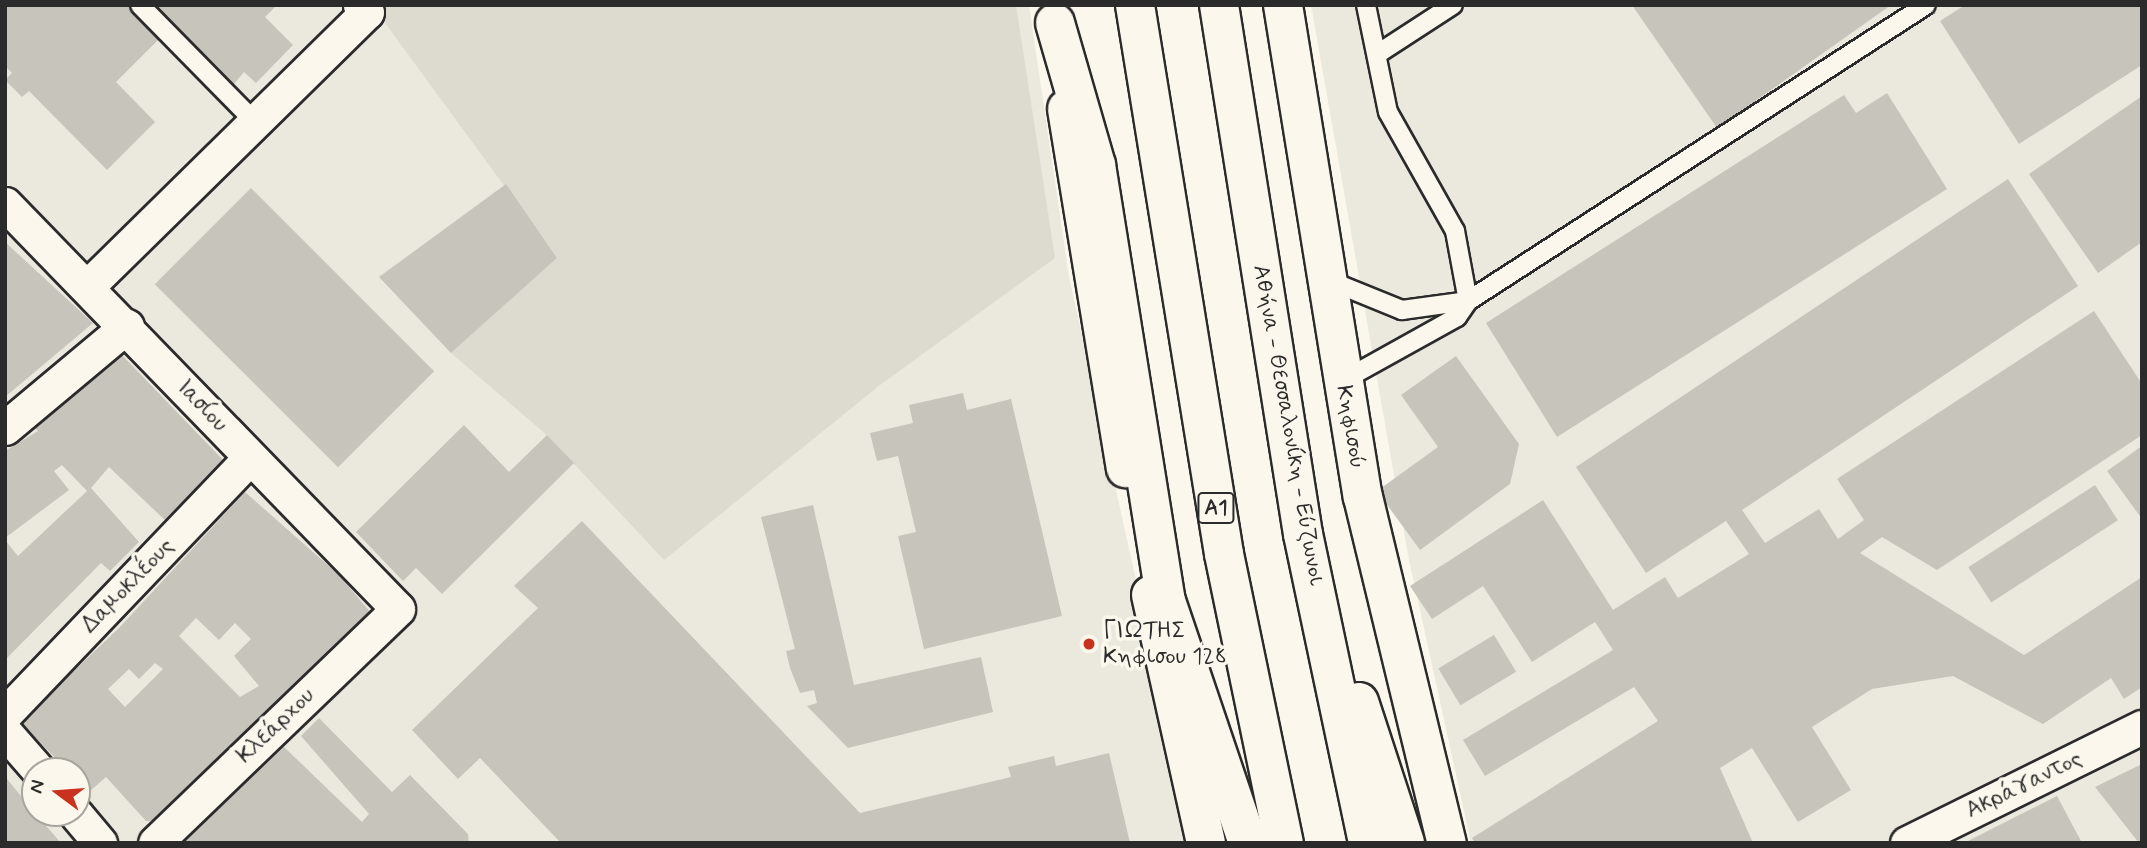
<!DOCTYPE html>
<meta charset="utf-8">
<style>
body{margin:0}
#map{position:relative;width:2147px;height:848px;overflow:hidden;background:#fbf7ec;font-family:Mynerve,sans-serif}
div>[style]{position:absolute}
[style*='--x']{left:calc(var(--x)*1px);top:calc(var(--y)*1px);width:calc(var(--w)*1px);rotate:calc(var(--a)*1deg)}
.built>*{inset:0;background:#ebe8de}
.green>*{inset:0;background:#dddad0}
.building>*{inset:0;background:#c7c4bc;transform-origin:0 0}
.roads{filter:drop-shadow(2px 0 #2b2b2b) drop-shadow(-2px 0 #2b2b2b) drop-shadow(0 2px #2b2b2b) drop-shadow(0 -2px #2b2b2b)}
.service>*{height:18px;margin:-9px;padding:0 9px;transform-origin:9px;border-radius:9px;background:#fbf7ec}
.minor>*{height:33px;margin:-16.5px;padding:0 16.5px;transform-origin:16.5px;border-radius:16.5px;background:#fbf7ec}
.secondary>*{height:38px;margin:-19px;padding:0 19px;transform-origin:19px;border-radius:19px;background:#fbf7ec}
.motorway>*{height:38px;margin:-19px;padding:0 19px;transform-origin:19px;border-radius:19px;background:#fbf7ec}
.dots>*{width:19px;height:19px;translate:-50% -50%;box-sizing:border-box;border:4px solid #fbf7ec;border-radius:50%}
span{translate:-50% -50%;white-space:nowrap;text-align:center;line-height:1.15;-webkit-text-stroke:7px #fbf7ec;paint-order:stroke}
.shield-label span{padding:2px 5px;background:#fbf7ec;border:2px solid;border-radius:5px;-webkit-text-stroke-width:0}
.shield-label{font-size:21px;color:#2b2b2b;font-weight:700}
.street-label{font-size:23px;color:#2b2b2b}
.poi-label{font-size:23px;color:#2b2b2b}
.left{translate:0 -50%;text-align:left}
.frame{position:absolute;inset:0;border:7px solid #2b2b2b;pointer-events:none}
.north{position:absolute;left:21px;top:757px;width:70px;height:70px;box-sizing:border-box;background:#fbf7ec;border:2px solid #a8a59f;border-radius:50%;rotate:286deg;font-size:19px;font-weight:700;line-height:28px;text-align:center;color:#2b2b2b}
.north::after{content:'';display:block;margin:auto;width:24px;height:32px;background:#c8321e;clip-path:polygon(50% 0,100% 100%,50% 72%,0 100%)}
</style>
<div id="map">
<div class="built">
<i style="clip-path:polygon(evenodd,5px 5px,1029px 5px,1069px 277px,1194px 843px,5px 843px,5px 5px,35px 771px,77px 771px,77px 813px,35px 813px,35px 771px)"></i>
<i style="clip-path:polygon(1311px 5px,2142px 5px,2142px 843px,1471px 843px,1409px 560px)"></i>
</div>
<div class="green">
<i style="clip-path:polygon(372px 5px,1016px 5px,1055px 258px,880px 385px,664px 560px,547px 435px,451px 353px,557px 258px)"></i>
</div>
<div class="building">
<i style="clip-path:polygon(5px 5px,126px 5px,159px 39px,116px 82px,155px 122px,107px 170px,29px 91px,22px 97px,5px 80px,12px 73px,5px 66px)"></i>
<i style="clip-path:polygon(152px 5px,277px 5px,265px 17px,293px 45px,256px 83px,244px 72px,233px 85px)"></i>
<i style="clip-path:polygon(1632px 5px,1891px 5px,1717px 128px)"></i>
<i style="clip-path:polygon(1965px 5px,2142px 5px,2142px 65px,2019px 144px,1940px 21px)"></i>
<i style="clip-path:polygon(1887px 93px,1947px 189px,1557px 437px,1486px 323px,1844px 95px,1856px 113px)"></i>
<i style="clip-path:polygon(2142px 96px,2142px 242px,2098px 273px,2029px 174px)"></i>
<i style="clip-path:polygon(2008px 179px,2078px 286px,1742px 510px,1765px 543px,1819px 509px,1838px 539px,1864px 520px,1837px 479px,2094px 311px,2142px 384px,2142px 435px,1937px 570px,1882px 537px,1860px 553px,2024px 655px,2142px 577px,2142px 687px,2124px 699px,2111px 678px,2043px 724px,1953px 676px,1872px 689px,1812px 727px,1851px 790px,1798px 822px,1752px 748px,1720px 768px,1753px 843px,1475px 843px,1472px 838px,1658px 721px,1634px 687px,1485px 776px,1463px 740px,1613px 650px,1595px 622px,1532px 662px,1483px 586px,1432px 619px,1410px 586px,1543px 500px,1613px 610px,1665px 577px,1678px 598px,1749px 554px,1726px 521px,1646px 573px,1576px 467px)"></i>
<i style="clip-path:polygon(506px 184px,557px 258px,451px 353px,379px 277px)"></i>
<i style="left:251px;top:188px;width:259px;height:136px;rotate:45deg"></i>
<i style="clip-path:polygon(5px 242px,93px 323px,5px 397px)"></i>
<i style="clip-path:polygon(119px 352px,225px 462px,167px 522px,109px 467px,91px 488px,139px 542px,110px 571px,101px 563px,5px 660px,5px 540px,18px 556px,87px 491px,62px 465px,54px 471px,69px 490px,5px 538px,5px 451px,38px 431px,33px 427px)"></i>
<i style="clip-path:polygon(1456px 356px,1519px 444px,1510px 484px,1420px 550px,1377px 491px,1438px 447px,1401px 395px)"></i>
<i style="clip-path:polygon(963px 393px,967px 410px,1011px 399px,1062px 616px,924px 649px,898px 536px,916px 532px,898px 456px,877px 461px,870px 433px,913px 423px,909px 405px)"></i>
<i style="clip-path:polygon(464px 425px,509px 472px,547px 435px,574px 463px,442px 594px,416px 568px,403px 581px,356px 532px)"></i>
<i style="clip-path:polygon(2142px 446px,2142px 519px,2107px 471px)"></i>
<i style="left:2095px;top:485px;width:42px;height:151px;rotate:57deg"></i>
<i style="clip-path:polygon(evenodd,245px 492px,339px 575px,371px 613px,160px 821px,146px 821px,106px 777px,89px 792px,77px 771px,68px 771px,20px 722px,119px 628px,245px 492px,196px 618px,219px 640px,235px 623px,251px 639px,234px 656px,259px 686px,240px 697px,179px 636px,196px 618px,245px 492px,155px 663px,163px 669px,125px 707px,108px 689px,129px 669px,139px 679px,155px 663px)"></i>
<i style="clip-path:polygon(813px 505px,854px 685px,981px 657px,993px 712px,848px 748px,807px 706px,817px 703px,814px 690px,800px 693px,790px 668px,786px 651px,795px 649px,761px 517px)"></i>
<i style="clip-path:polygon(582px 521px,860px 813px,1011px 777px,1008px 767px,1054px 756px,1056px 766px,1109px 753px,1130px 843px,561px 843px,480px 758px,458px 779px,412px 730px,538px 608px,514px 586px)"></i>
<i style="left:1494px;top:635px;width:43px;height:65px;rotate:59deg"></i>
<i style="clip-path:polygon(319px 718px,392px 792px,410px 775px,468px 834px,469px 843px,182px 843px,284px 747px,362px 822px,369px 814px,301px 736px)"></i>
<i style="clip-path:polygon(2142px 764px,2142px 843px,2139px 843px,2095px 787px)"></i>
<i style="clip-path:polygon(7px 779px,35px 813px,61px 843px,5px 843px)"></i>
<i style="clip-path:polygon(2057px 796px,2082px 843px,1964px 843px)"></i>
</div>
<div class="roads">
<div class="service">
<i style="--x:140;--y:5;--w:164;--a:45.5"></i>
<i style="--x:1366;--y:5;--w:109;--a:78.4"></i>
<i style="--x:1388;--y:112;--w:137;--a:60.6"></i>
<i style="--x:1455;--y:231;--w:71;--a:79.5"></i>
<i style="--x:1379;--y:53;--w:88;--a:-33"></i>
<i style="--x:1328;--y:280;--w:80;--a:22.1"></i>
<i style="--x:1402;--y:310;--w:67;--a:-7.8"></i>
<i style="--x:1342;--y:381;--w:132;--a:-29.1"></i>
<i style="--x:1457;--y:317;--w:19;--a:-55"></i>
<i style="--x:1468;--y:301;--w:545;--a:-32.87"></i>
</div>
<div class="minor">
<i style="--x:5;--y:204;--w:564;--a:45.86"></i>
<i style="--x:398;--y:609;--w:337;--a:136.1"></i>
<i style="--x:87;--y:287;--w:392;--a:-44.5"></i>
<i style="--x:367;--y:12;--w:10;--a:-135"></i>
<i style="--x:5;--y:428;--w:159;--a:-39.9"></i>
<i style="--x:5;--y:714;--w:354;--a:-46.3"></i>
<i style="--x:5;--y:732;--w:52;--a:48.9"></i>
<i style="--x:75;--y:813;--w:39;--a:50"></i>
<i style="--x:1907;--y:843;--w:262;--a:-26.3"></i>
</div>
<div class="secondary">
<i style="--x:1283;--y:5;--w:498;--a:80.8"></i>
<i style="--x:1363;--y:497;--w:356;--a:76.4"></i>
<i style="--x:1067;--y:109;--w:364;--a:80.7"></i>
<i style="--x:1151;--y:595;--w:254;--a:77.5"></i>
</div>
<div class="motorway">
<i style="--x:1135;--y:5;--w:556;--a:80.79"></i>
<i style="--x:1224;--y:554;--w:295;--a:78.3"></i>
<i style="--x:1219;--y:5;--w:536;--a:80.98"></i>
<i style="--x:1303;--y:534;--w:316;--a:78.1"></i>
<i style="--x:1055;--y:23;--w:148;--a:73.9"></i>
<i style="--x:1096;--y:165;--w:442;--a:80.9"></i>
<i style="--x:1166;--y:601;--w:256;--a:71.3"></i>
<i style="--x:1359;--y:702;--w:148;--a:71.9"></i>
</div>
</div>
<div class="dots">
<i style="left:1089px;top:644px;background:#c8321e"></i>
</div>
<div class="shield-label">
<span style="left:1216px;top:508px">Α1</span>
</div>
<div class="street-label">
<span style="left:202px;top:406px;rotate:47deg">Ιασίου</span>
<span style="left:1288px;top:425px;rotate:80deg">Αθήνα - Θεσσαλονίκη - Εύζωνοι</span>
<span style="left:1350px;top:427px;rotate:80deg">Κηφισού</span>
<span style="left:128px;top:586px;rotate:-46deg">Δαμοκλέους</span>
<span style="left:276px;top:726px;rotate:-44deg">Κλεάρχου</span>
<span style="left:2024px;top:785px;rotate:-26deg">Ακράγαντος</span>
</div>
<div class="poi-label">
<span class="left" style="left:1103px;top:644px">ΓΙΩΤΗΣ<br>Κηφισου 128</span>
</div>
<div class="frame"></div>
<div class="north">N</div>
</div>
